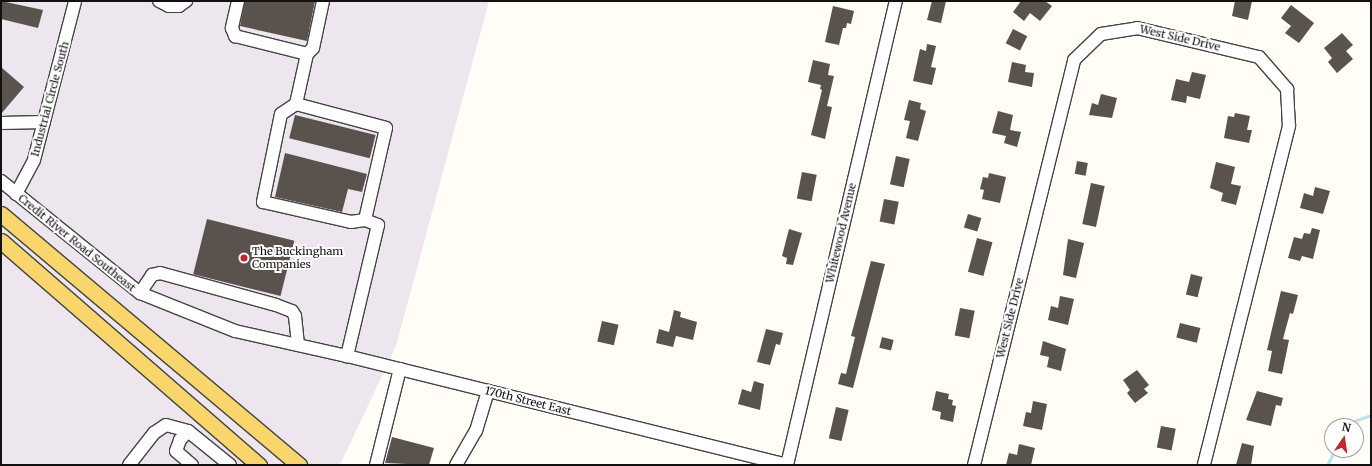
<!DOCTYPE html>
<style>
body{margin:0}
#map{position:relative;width:1372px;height:466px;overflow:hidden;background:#fffdf5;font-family:Merriweather,serif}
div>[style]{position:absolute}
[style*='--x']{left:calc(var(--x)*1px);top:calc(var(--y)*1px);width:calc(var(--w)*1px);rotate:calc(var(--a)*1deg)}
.industrial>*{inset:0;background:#eee6ef}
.stream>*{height:3px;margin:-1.5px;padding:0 1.5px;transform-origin:1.5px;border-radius:1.5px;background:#b9e0f7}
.building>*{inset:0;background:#5a524d;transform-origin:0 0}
.roads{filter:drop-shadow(1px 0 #444) drop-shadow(-1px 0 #444) drop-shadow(0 1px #444) drop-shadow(0 -1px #444)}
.minor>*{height:12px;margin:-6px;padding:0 6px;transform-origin:6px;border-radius:6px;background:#fff}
.major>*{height:15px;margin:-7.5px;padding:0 7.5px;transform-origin:7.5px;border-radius:7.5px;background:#f9d66b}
.dots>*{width:11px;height:11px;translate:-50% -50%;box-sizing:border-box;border:2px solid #fff;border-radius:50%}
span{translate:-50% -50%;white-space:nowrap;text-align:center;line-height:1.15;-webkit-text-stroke:4px #fff;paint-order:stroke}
.street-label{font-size:11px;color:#111}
.poi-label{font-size:11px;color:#111}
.left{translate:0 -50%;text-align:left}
.frame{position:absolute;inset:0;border:2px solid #111;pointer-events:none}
.north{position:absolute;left:1324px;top:418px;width:40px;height:40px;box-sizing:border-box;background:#fff;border:1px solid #a0a0a0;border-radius:50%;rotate:13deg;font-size:11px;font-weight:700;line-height:16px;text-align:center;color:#111}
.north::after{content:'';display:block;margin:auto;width:14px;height:18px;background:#c4262e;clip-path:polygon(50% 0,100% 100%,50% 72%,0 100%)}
</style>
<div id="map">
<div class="industrial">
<i style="clip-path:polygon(1px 1px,489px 1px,396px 346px,340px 465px,1px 465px)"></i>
</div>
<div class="stream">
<i style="--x:1349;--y:426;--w:4;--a:-63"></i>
<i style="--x:1351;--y:422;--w:21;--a:-19"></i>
<i style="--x:1327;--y:465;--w:17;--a:-62"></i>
</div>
<div class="building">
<i style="clip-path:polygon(1px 1px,43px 10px,38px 28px,1px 19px)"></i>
<i style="clip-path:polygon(245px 1px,315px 1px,307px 41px,240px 26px)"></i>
<i style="clip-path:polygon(932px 1px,946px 1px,941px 23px,927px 20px)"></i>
<i style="clip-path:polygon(1021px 1px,1045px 1px,1052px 6px,1040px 21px,1030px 13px,1024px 21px,1013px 12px)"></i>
<i style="clip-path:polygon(1235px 1px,1252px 1px,1248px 20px,1232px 16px)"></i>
<i style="clip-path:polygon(1291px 5px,1314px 23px,1299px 43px,1285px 33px,1291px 26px,1281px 18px)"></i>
<i style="clip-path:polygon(833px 6px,854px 11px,851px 24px,847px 23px,846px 28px,843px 28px,839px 45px,825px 42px)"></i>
<i style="left:1013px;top:29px;width:16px;height:16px;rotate:27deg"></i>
<i style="clip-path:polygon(1342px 33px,1353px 45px,1346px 51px,1353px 59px,1337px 73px,1328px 62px,1332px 58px,1324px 48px)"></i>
<i style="clip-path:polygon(927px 44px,936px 46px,931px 67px,936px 68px,932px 85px,913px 81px,920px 49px,926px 51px)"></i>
<i style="clip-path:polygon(813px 60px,830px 64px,828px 75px,834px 76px,827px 106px,832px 107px,825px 139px,811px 135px,822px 90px,820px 89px,821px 85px,808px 82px)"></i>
<i style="clip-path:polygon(1012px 62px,1026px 65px,1025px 72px,1034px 73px,1032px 87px,1008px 82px)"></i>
<i style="clip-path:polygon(1px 67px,24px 87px,1px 114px)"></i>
<i style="clip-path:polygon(1192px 72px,1206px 75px,1200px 99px,1187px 96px,1186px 103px,1171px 100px,1176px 79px,1189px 82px)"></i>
<i style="clip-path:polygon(1101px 94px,1117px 98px,1112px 118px,1089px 115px,1092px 103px,1098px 105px)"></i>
<i style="clip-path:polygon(909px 100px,921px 103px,920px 109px,926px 111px,918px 141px,906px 138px,910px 121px,904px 120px)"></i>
<i style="clip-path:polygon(998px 111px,1013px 115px,1010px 130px,1021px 132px,1017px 147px,1004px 143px,1006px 136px,992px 133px)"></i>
<i style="clip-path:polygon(1235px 113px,1250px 116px,1247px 130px,1252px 130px,1249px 143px,1224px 138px,1228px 116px,1234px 117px)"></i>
<i style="left:295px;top:115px;width:83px;height:24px;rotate:14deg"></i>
<i style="clip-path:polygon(285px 153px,367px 174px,362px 192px,348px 189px,342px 212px,275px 197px)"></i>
<i style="left:896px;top:156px;width:14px;height:29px;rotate:12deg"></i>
<i style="left:1077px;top:161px;width:11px;height:13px;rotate:10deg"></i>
<i style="clip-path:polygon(1216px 162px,1235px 167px,1231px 184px,1241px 186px,1236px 205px,1221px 201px,1223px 193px,1210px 188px)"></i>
<i style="left:802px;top:172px;width:15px;height:27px;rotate:11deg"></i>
<i style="clip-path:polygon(989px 173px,1006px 177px,1000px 203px,982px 199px,984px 190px,980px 189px,983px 177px,988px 178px)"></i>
<i style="left:1091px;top:183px;width:14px;height:42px;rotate:12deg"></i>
<i style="clip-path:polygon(1315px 187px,1330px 191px,1323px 214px,1300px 208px,1304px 193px,1313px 196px)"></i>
<i style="left:884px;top:199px;width:15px;height:23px;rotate:11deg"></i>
<i style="left:968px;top:214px;width:14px;height:14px;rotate:17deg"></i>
<i style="left:207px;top:219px;width:90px;height:57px;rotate:14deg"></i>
<i style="clip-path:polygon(1312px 228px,1320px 230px,1313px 259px,1302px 256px,1300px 261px,1288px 258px,1294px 237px,1302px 239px,1304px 233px,1310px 234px)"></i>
<i style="clip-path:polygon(789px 229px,802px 233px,793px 265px,786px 264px,787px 258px,782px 256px)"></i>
<i style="left:977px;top:238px;width:16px;height:35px;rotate:15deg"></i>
<i style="clip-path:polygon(1068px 239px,1084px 243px,1076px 278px,1063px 275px)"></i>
<i style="clip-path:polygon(871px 261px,885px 264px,853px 388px,838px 384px,841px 373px,846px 374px,855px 337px,851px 336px)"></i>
<i style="left:1191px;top:274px;width:12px;height:21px;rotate:14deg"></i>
<i style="clip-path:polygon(1281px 291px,1298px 295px,1293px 314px,1290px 313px,1283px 339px,1289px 340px,1282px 374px,1268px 371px,1272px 351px,1267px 350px)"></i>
<i style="clip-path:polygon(1060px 296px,1074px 299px,1068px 325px,1048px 320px,1051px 306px,1058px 308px)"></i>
<i style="left:960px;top:308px;width:15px;height:28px;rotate:11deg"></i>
<i style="clip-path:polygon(674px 310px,681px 312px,680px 317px,697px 322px,693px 340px,676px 336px,673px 347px,656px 343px,659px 329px,669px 332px)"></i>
<i style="left:602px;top:321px;width:17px;height:21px;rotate:13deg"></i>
<i style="left:1180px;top:323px;width:21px;height:15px;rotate:14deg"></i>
<i style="clip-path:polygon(766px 329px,783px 333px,780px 345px,776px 344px,770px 365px,757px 362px)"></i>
<i style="left:882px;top:337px;width:12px;height:11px;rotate:14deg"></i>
<i style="clip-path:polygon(1043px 341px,1066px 349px,1061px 371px,1047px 367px,1049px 357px,1040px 355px)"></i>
<i style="clip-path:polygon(1137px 370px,1149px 385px,1144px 389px,1148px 393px,1135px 403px,1127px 393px,1130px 390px,1123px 380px)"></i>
<i style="clip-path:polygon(754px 381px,764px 384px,760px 410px,738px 404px,742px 389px,751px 392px)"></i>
<i style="clip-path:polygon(936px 391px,949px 394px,948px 399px,953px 400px,952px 405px,956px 406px,953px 422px,940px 419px,941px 412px,932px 410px)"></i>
<i style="clip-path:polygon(1257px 391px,1283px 398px,1281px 406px,1276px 405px,1271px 426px,1246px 420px)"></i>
<i style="clip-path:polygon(1033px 401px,1047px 404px,1042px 430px,1023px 426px,1026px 412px,1031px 413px)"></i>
<i style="left:836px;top:407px;width:13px;height:32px;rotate:13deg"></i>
<i style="left:1161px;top:426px;width:15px;height:22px;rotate:11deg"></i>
<i style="clip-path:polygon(392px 437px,434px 448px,429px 465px,385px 463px)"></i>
<i style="clip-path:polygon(1242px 443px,1254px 446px,1251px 465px,1236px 465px)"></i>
<i style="clip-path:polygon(1019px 444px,1035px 448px,1031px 465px,1006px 465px,1009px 453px,1017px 455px)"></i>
</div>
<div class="roads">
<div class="minor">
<i style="--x:159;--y:1;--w:11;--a:27"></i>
<i style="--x:169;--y:6;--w:10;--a:0"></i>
<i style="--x:179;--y:6;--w:9;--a:-36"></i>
<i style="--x:238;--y:1;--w:28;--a:103"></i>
<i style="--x:232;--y:28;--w:9;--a:69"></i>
<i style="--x:235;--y:36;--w:74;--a:14"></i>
<i style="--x:323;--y:1;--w:48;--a:102"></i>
<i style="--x:313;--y:48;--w:8;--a:135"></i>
<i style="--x:307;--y:54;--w:51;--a:102.4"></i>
<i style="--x:296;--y:104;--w:93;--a:14.9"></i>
<i style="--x:386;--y:128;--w:94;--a:102.9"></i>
<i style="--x:365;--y:220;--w:14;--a:21"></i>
<i style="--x:378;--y:225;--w:135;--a:103.3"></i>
<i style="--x:296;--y:104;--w:18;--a:146"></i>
<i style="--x:281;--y:114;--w:90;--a:101.6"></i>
<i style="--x:263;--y:202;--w:90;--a:12.8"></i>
<i style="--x:351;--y:222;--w:14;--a:-8"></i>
<i style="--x:1;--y:123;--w:43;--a:-1.3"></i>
<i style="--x:1;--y:181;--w:179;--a:38.9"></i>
<i style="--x:140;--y:293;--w:102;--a:21.8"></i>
<i style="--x:235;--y:331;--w:115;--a:12.6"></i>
<i style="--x:347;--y:356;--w:453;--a:13.9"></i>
<i style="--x:16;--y:194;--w:38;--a:-62"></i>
<i style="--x:34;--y:160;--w:164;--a:-75.5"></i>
<i style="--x:140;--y:293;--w:22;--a:-56"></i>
<i style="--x:152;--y:275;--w:8;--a:-14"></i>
<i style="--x:160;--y:273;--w:120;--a:15.4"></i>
<i style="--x:276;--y:305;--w:17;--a:21"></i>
<i style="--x:292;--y:311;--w:6;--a:59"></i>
<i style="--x:295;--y:316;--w:29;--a:84"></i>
<i style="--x:129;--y:465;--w:41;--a:-52"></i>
<i style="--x:154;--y:433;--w:14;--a:-34"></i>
<i style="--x:166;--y:425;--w:23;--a:15"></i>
<i style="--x:192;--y:465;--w:21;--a:-139"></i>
<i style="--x:176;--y:451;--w:12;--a:-70"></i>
<i style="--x:180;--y:440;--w:12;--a:-48"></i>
<i style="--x:188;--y:431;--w:54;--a:39"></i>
<i style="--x:376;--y:465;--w:99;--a:-76"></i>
<i style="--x:456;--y:465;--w:39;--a:-60"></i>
<i style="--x:476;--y:431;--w:42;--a:-73.3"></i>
<i style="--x:787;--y:465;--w:477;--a:-76.8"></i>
<i style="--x:974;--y:465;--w:417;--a:-76.1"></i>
<i style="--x:1074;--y:60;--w:37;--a:-44"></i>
<i style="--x:1101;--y:34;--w:36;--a:-9"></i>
<i style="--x:1137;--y:28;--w:125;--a:13.4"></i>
<i style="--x:1259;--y:57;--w:43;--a:48.8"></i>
<i style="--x:1287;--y:89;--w:37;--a:87"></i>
<i style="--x:1289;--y:126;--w:349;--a:104.1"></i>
</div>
<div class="major">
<i style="--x:1;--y:214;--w:390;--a:40.1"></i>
<i style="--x:1;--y:241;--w:342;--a:41"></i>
</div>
</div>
<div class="dots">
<i style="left:244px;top:258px;background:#c4262e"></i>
</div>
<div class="street-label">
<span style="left:1180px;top:38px;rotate:13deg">West Side Drive</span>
<span style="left:50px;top:99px;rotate:-75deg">Industrial Circle South</span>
<span style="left:841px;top:233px;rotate:-77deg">Whitewood Avenue</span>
<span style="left:77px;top:243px;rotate:39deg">Credit River Road Southeast</span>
<span style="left:1010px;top:318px;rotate:-76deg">West Side Drive</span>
<span style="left:528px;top:401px;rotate:14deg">170th Street East</span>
</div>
<div class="poi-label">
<span class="left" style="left:252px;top:258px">The Buckingham<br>Companies</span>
</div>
<div class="frame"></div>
<div class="north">N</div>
</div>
